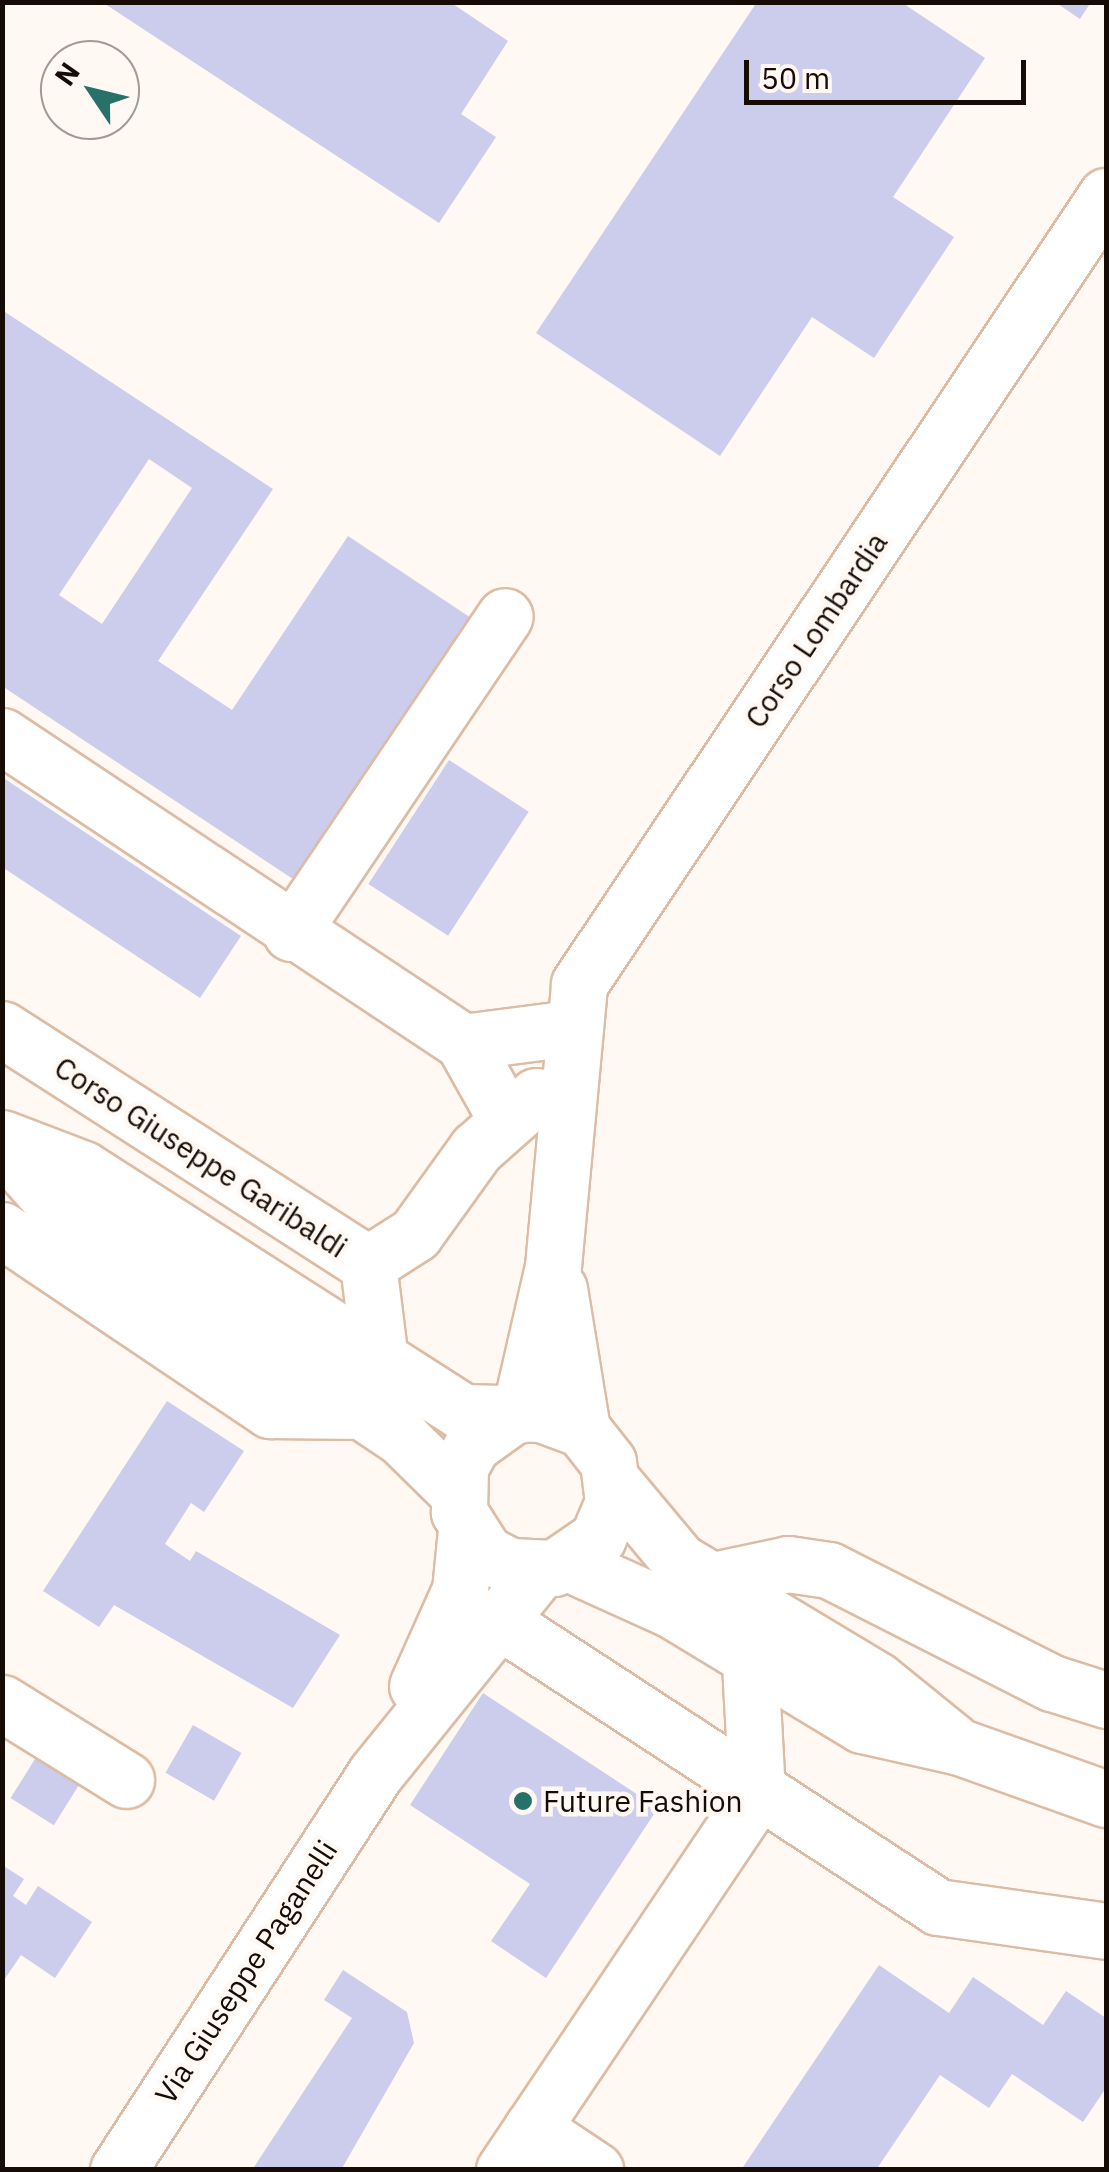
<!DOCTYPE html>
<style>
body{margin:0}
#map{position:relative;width:1109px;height:2172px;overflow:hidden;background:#fff8f3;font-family:"IBM Plex Sans",sans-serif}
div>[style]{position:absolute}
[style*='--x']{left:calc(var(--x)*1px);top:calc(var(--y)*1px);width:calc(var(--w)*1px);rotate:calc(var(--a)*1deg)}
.building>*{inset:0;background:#ccccec;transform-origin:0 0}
.roads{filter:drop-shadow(2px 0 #dcbca4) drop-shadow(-2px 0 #dcbca4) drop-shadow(0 2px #dcbca4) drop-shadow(0 -2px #dcbca4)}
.minor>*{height:55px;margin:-27.5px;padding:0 27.5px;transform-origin:27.5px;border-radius:27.5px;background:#fff}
.dots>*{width:28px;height:28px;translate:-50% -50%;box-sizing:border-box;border:5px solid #fff8f3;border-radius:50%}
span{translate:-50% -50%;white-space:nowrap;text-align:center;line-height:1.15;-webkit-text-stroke:9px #fff8f3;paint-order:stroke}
.street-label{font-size:30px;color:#170c05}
.poi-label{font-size:30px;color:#170c05}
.left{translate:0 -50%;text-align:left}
.frame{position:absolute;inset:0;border:5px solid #170c05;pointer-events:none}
.north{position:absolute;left:40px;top:40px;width:100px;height:100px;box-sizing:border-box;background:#fff8f3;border:2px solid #a29a94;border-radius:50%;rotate:305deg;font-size:28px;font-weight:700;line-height:40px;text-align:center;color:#170c05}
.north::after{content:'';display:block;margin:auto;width:35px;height:45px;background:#28716b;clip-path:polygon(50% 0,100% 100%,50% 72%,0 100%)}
.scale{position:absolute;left:744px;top:60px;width:282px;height:45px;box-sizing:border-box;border:5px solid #170c05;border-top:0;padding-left:12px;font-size:30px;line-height:35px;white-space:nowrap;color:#170c05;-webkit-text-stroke:8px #fff8f3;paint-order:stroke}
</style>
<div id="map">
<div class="building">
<i style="clip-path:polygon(102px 2px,450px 2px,508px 41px,461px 114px,496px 137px,439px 223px)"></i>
<i style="clip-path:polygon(757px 2px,901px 2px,985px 58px,893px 197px,954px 237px,874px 358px,812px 317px,720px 456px,536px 333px)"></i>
<i style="clip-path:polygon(1055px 2px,1091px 2px,1080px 19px)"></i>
<i style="clip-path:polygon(evenodd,2px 310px,273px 489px,158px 661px,232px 710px,348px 536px,471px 618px,296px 881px,2px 686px,2px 310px,149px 459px,192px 488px,102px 624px,59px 595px,149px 459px)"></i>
<i style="left:449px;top:760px;width:95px;height:148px;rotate:33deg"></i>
<i style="clip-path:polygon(2px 777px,241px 936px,200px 998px,2px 867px)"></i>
<i style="clip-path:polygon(167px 1401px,244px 1451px,204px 1512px,191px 1503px,165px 1544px,190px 1561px,196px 1551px,340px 1635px,293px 1708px,114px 1605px,99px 1627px,43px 1591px)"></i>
<i style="clip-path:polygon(483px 1693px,658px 1808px,546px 1978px,491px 1941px,530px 1884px,410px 1805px)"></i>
<i style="left:193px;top:1725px;width:56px;height:55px;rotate:30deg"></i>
<i style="left:45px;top:1743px;width:51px;height:65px;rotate:32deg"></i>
<i style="clip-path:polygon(2px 1865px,24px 1879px,13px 1896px,26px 1905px,38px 1886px,92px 1922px,55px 1978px,21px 1955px,2px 1983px)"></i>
<i style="clip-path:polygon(879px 1965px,949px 2013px,973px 1977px,1043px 2025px,1066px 1991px,1106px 2018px,1106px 2088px,1083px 2122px,1012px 2074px,989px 2108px,940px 2075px,876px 2170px,741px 2170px)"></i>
<i style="clip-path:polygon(343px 1970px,407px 2012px,414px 2043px,341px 2170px,252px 2170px,352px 2018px,324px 2000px)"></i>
</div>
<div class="roads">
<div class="minor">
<i style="--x:2;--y:736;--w:553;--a:33.58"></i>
<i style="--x:463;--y:1042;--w:86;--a:60.8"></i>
<i style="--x:291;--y:933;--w:382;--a:-56"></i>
<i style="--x:2;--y:1029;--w:435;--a:32.7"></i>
<i style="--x:368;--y:1264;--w:97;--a:82.9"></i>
<i style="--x:463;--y:1042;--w:109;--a:-7.4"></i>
<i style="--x:2;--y:1138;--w:87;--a:20.9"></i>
<i style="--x:83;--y:1169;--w:451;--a:32.6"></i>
<i style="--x:463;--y:1412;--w:78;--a:1.5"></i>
<i style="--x:541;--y:1414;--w:44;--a:20.1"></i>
<i style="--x:582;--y:1429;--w:42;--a:51.8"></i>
<i style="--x:608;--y:1462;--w:40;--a:82.9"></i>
<i style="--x:613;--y:1502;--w:39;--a:113"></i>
<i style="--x:598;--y:1538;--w:53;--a:145.7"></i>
<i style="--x:554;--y:1568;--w:44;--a:-177.4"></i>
<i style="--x:510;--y:1566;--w:28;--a:-153"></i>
<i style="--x:485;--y:1553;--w:49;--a:-122.4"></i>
<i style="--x:459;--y:1512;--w:45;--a:-88.7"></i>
<i style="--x:460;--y:1467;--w:25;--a:-61"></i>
<i style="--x:472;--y:1445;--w:48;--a:-35.7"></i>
<i style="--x:2;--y:1145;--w:83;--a:48.4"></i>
<i style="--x:57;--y:1207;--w:417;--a:33.8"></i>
<i style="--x:403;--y:1439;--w:74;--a:44.5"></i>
<i style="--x:2;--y:1230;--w:323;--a:33.9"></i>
<i style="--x:270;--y:1410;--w:92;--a:0.6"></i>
<i style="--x:368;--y:1264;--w:56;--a:-32.6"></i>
<i style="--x:415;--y:1234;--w:105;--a:-54.3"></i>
<i style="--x:476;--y:1149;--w:80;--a:-41.5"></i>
<i style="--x:559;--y:1289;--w:142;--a:80.7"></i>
<i style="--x:519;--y:1415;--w:153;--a:-77.1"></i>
<i style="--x:553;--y:1266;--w:283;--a:-84.7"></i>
<i style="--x:579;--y:984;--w:948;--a:-56.23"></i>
<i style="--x:613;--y:1482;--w:103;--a:50.1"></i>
<i style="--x:679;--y:1561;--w:231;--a:31"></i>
<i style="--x:877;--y:1680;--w:97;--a:39.1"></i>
<i style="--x:568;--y:1563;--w:114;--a:24.3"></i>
<i style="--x:672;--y:1610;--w:222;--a:31.2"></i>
<i style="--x:862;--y:1725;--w:100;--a:12.7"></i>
<i style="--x:960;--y:1747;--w:155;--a:19.6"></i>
<i style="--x:709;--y:1581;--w:81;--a:-12.1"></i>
<i style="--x:788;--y:1564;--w:41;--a:8.3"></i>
<i style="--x:829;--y:1570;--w:250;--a:26.9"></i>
<i style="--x:1052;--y:1683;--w:57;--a:17.5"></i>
<i style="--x:498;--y:1620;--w:525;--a:33.12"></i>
<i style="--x:938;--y:1907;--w:170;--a:8.1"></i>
<i style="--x:417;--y:1686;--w:105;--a:-65.9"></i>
<i style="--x:460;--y:1590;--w:60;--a:-84.3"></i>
<i style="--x:2;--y:1703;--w:146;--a:31.8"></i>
<i style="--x:532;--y:2128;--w:76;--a:33.7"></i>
<i style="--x:118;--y:2170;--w:472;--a:-57"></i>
<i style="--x:375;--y:1774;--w:261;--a:-51.1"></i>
<i style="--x:504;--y:2170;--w:454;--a:-56.1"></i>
<i style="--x:757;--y:1793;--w:131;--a:-93.1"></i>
</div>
</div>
<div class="dots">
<i style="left:523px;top:1801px;background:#28716b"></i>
</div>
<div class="street-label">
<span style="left:816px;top:630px;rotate:-56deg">Corso Lombardia</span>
<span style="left:201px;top:1157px;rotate:33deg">Corso Giuseppe Garibaldi</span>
<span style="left:246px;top:1972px;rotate:-57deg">Via Giuseppe Paganelli</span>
</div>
<div class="poi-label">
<span class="left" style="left:543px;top:1801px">Future Fashion</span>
</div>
<div class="frame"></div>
<div class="north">N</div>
<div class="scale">50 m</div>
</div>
